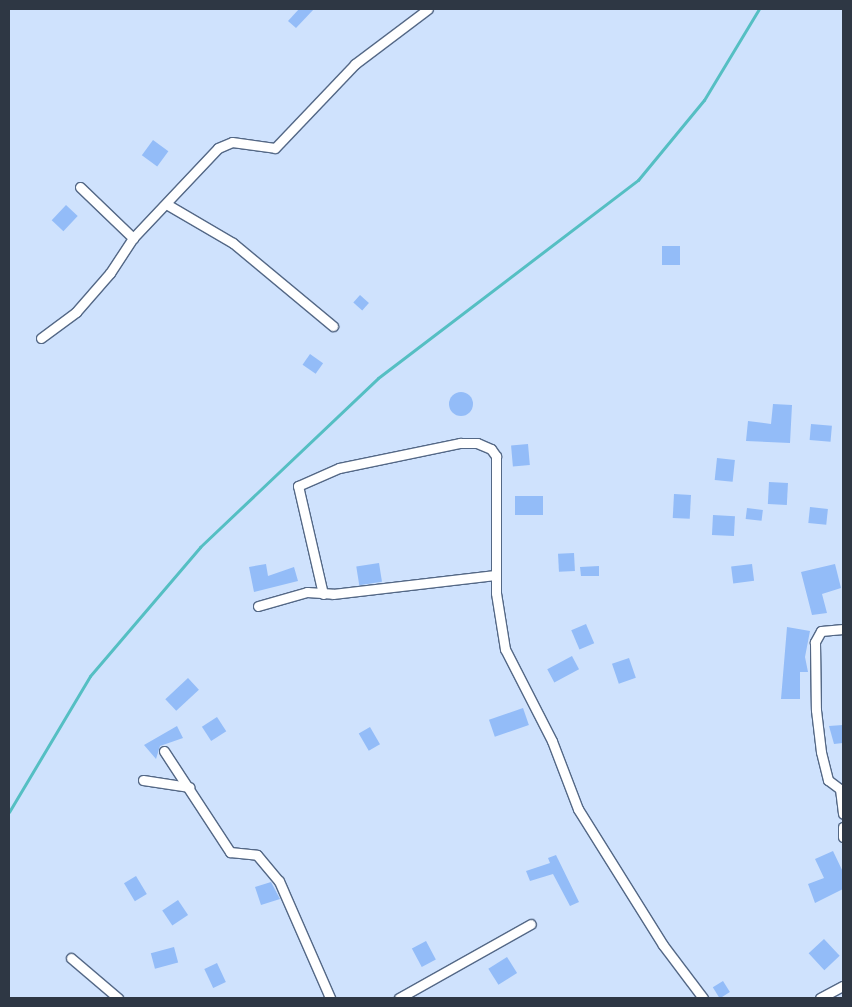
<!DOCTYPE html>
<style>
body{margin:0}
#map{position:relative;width:852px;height:1007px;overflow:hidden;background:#cfe2fd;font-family:Merriweather,serif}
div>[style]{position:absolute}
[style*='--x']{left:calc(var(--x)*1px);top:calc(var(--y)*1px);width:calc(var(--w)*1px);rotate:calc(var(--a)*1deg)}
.stream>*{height:3px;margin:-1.5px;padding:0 1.5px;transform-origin:1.5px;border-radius:1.5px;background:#55bfc3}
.building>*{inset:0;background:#93bcf8;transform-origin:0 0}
.round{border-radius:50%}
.roads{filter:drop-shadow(1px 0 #546886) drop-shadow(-1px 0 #546886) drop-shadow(0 1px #546886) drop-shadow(0 -1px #546886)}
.street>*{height:9px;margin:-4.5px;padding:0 4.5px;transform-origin:4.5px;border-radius:4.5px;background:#fff}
span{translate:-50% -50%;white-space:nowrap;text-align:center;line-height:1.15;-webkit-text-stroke:4px #e5eefc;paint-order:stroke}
.frame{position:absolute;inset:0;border:10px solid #2e3744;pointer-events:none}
</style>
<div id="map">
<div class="stream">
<i style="--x:9;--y:812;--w:158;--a:-59.2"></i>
<i style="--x:90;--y:676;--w:170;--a:-49.5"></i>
<i style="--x:200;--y:547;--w:245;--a:-43.5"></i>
<i style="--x:378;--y:378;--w:327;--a:-37.3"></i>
<i style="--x:638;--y:180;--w:104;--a:-50.5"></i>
<i style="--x:704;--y:100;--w:106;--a:-58.9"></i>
</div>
<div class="building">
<i style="clip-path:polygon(299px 9px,314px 9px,296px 28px,288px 21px)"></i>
<i style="left:153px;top:140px;width:19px;height:19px;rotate:36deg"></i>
<i style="left:66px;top:205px;width:16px;height:21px;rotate:43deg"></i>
<i style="left:662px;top:246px;width:18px;height:19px"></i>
<i style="left:360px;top:295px;width:12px;height:10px;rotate:42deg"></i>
<i style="left:310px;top:354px;width:16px;height:13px;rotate:35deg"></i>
<i class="round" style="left:449px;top:392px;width:24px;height:24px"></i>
<i style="clip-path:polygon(773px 404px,792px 405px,790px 443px,746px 441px,748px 421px,771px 424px)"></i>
<i style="left:811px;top:424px;width:21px;height:16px;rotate:5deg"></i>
<i style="left:528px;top:444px;width:21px;height:17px;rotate:85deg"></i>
<i style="left:717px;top:458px;width:18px;height:22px;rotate:6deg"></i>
<i style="left:769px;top:482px;width:19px;height:22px;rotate:3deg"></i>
<i style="left:674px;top:494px;width:17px;height:24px;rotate:3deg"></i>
<i style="left:515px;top:496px;width:28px;height:19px"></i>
<i style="left:810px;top:507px;width:18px;height:16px;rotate:6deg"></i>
<i style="left:747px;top:508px;width:16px;height:11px;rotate:7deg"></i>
<i style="left:713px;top:515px;width:22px;height:20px;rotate:3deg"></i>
<i style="left:574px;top:553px;width:18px;height:16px;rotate:87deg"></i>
<i style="left:379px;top:563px;width:19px;height:23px;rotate:81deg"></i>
<i style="clip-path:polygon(266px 564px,268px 576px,294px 567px,298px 581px,254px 592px,249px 567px)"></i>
<i style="left:752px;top:564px;width:17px;height:21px;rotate:83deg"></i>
<i style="clip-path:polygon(835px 564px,841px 588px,822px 594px,827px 613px,812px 615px,801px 572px)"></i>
<i style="clip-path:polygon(599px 566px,599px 576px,581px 576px,580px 567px)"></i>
<i style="left:586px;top:624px;width:21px;height:16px;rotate:67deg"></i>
<i style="clip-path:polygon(787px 627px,810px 631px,805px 657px,808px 672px,800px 672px,800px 699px,781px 699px)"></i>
<i style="left:572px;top:656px;width:15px;height:28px;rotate:62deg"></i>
<i style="left:629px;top:658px;width:21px;height:18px;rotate:71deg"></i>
<i style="left:188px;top:678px;width:16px;height:31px;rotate:47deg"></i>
<i style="left:523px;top:708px;width:18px;height:36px;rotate:71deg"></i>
<i style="left:217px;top:717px;width:17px;height:18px;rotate:57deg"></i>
<i style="clip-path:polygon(843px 725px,843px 743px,834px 744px,829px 726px)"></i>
<i style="clip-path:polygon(177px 726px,183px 738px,160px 746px,156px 759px,144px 745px)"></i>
<i style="left:370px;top:727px;width:20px;height:13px;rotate:60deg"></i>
<i style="clip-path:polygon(833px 851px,843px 872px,843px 889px,815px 903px,808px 884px,824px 878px,815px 859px)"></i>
<i style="clip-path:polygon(556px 855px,579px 902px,570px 906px,553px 874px,530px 881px,526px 871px,550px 863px,548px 858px)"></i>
<i style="left:136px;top:876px;width:21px;height:14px;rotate:59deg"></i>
<i style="clip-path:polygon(271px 882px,280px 899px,261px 905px,255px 887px)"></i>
<i style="left:178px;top:900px;width:18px;height:19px;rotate:56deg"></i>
<i style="left:824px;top:939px;width:23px;height:21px;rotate:47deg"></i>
<i style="left:426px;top:941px;width:21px;height:16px;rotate:62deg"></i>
<i style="left:174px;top:947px;width:16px;height:24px;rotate:75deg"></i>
<i style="left:507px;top:957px;width:19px;height:22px;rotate:58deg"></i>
<i style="left:217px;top:963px;width:21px;height:14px;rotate:65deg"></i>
<i style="left:723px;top:981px;width:13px;height:12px;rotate:58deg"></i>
</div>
<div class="roads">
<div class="street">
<i style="--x:80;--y:187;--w:74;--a:43.9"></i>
<i style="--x:168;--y:205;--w:75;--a:30.3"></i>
<i style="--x:233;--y:243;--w:130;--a:39.7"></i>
<i style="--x:41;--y:338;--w:44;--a:-36.6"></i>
<i style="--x:76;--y:312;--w:52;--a:-48.9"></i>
<i style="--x:110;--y:273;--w:42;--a:-56.7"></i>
<i style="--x:133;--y:238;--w:124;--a:-46.6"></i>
<i style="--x:218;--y:148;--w:15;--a:-23"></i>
<i style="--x:232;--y:142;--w:43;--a:7.9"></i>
<i style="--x:275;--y:148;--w:116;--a:-46.4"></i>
<i style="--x:355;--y:64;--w:91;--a:-37"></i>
<i style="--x:323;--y:594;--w:111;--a:-103"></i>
<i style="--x:298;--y:486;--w:45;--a:-23.7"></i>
<i style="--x:339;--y:468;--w:124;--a:-11.7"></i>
<i style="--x:460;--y:443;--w:17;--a:0"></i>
<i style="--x:477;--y:443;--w:15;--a:23"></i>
<i style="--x:491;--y:449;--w:9;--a:54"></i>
<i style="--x:496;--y:456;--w:137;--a:90"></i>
<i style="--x:496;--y:593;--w:57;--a:80.9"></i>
<i style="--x:505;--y:649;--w:103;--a:62.9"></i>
<i style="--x:552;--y:741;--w:73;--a:69.1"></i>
<i style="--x:578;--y:809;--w:160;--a:58"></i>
<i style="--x:663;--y:945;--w:66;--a:53"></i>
<i style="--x:258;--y:606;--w:51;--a:-15.9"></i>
<i style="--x:307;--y:592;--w:26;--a:4"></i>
<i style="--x:333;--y:594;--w:163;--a:-6.7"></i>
<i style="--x:843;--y:629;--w:22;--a:175"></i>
<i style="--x:821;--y:631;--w:13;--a:119"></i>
<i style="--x:815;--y:642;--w:68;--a:89.2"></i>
<i style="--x:816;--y:710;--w:42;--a:83.2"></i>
<i style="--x:821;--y:752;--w:29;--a:76"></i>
<i style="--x:828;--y:780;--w:15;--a:37"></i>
<i style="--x:840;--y:789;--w:25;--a:83"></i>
<i style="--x:164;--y:751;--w:121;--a:56.8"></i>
<i style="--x:230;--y:852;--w:27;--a:6"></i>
<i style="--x:257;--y:855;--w:34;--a:50"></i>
<i style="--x:279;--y:881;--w:128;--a:66.4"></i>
<i style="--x:143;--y:780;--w:47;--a:8.7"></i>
<i style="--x:843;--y:827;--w:10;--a:90"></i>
<i style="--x:71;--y:958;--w:62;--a:40.4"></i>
<i style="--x:399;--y:998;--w:151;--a:-29.3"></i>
<i style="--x:820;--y:998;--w:26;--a:-28"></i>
</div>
</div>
<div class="frame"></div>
</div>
